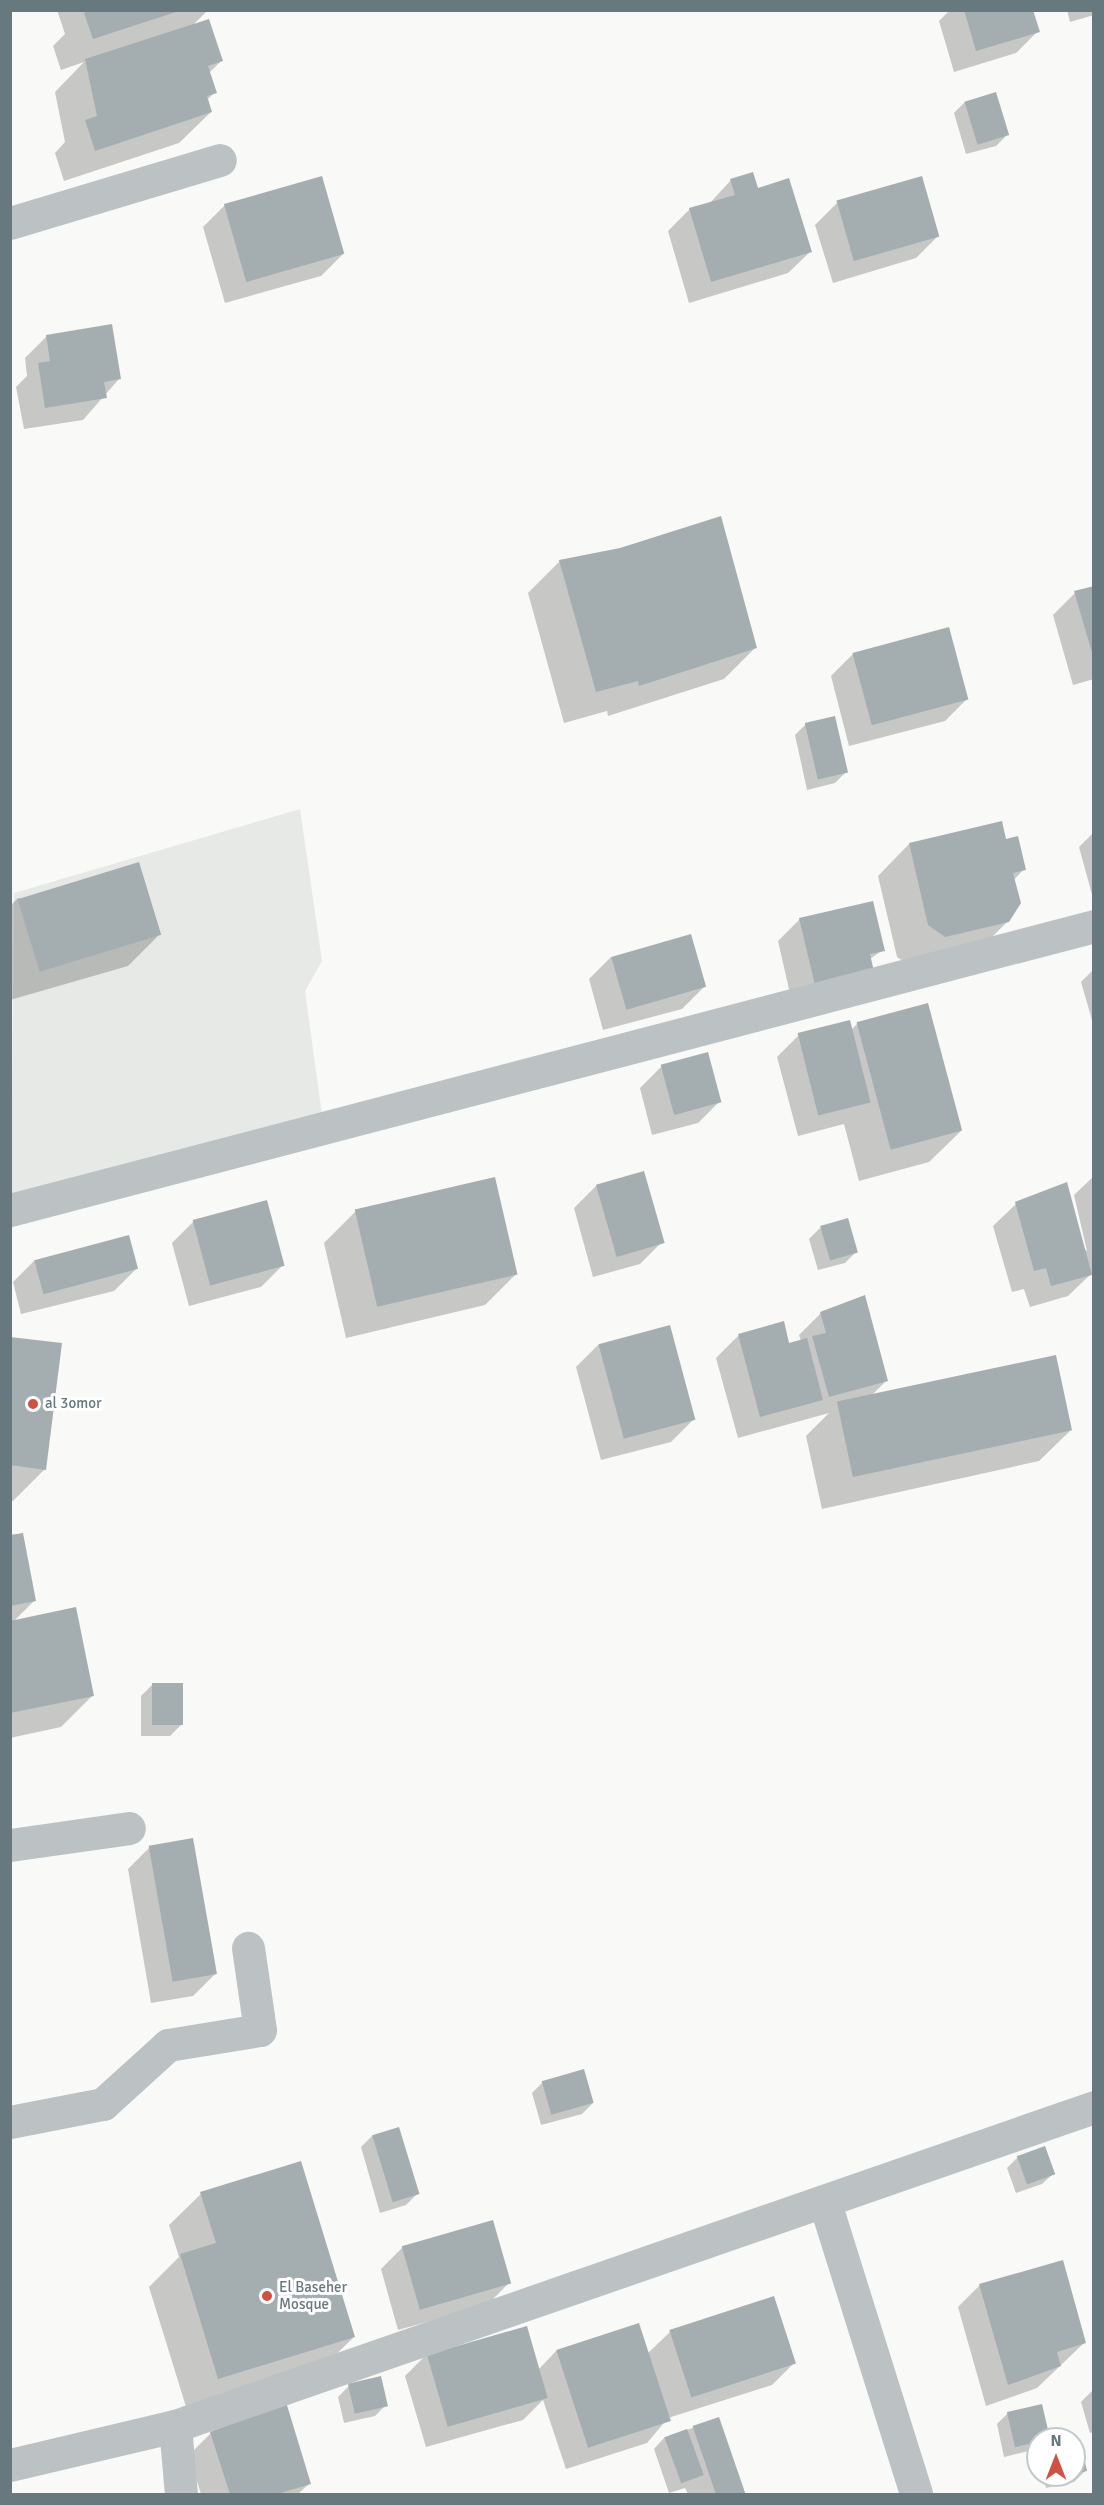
<!DOCTYPE html>
<style>
body{margin:0}
#map{position:relative;width:1104px;height:2505px;overflow:hidden;background:#f9f9f7;font-family:Signika,sans-serif}
div>[style]{position:absolute}
[style*='--x']{left:calc(var(--x)*1px);top:calc(var(--y)*1px);width:calc(var(--w)*1px);rotate:calc(var(--a)*1deg)}
.built>*{inset:0;background:#e7e9e7}
.shadow>*{inset:0;background:#0003}
.building>*{inset:0;background:#a4aeb1;transform-origin:0 0}
.minor>*{height:33px;margin:-16.5px;padding:0 16.5px;transform-origin:16.5px;border-radius:16.5px;background:#bcc2c4}
.dots>*{width:16px;height:16px;translate:-50% -50%;box-sizing:border-box;border:3px solid #fff;border-radius:50%}
span{translate:-50% -50%;white-space:nowrap;text-align:center;line-height:1.15;-webkit-text-stroke:6px #fff;paint-order:stroke}
.poi-label{font-size:15px;color:#67787e}
.left{translate:0 -50%;text-align:left}
.frame{position:absolute;inset:0;border:12px solid #67787e;pointer-events:none}
.north{position:absolute;left:1026px;top:2427px;width:60px;height:60px;box-sizing:border-box;background:#fff;border:2px solid #c2c9cb;border-radius:50%;rotate:0deg;font-size:16px;font-weight:700;line-height:24px;text-align:center;color:#67787e}
.north::after{content:'';display:block;margin:auto;width:21px;height:27px;background:#cf5142;clip-path:polygon(50% 0,100% 100%,50% 72%,0 100%)}
</style>
<div id="map">
<div class="built">
<i style="clip-path:polygon(300px 809px,322px 961px,305px 991px,322px 1115px,11px 1197px,14px 893px)"></i>
</div>
<div class="shadow">
<i style="clip-path:polygon(57px 10px,208px 10px,193px 25px,221px 61px,209px 73px,215px 92px,207px 100px,211px 112px,179px 143px,64px 181px,55px 153px,65px 142px,55px 92px,84px 62px,61px 70px,53px 46px,65px 34px)"></i>
<i style="clip-path:polygon(950px 10px,1032px 10px,1038px 31px,1016px 53px,954px 72px,939px 21px)"></i>
<i style="clip-path:polygon(1067px 10px,1094px 10px,1094px 15px,1070px 22px)"></i>
<i style="clip-path:polygon(965px 102px,1007px 135px,996px 146px,966px 154px,954px 113px)"></i>
<i style="clip-path:polygon(731px 180px,757px 190px,810px 252px,788px 273px,689px 303px,668px 231px,690px 209px,710px 203px)"></i>
<i style="clip-path:polygon(837px 203px,938px 236px,916px 258px,833px 283px,815px 225px)"></i>
<i style="clip-path:polygon(225px 205px,343px 254px,321px 276px,225px 303px,203px 227px)"></i>
<i style="clip-path:polygon(47px 336px,119px 379px,83px 420px,24px 429px,16px 387px,27px 376px,25px 358px)"></i>
<i style="clip-path:polygon(560px 561px,756px 647px,724px 679px,608px 716px,607px 711px,564px 723px,528px 593px)"></i>
<i style="clip-path:polygon(1094px 587px,1094px 679px,1073px 685px,1053px 615px,1075px 593px)"></i>
<i style="clip-path:polygon(853px 654px,967px 699px,945px 721px,849px 746px,831px 676px)"></i>
<i style="clip-path:polygon(806px 724px,846px 772px,835px 783px,807px 790px,795px 735px)"></i>
<i style="clip-path:polygon(1094px 832px,1094px 902px,1079px 847px)"></i>
<i style="clip-path:polygon(1004px 841px,1024px 869px,1014px 880px,1008px 921px,976px 953px,913px 968px,897px 957px,878px 876px,909px 844px)"></i>
<i style="clip-path:polygon(18px 898px,159px 935px,128px 966px,10px 1000px,10px 906px)"></i>
<i style="clip-path:polygon(800px 919px,883px 950px,794px 1011px,778px 941px)"></i>
<i style="clip-path:polygon(611px 957px,704px 987px,682px 1009px,603px 1030px,589px 979px)"></i>
<i style="clip-path:polygon(1094px 969px,1094px 1027px,1081px 982px)"></i>
<i style="clip-path:polygon(857px 1024px,961px 1131px,929px 1162px,859px 1181px,844px 1124px,798px 1136px,777px 1057px,799px 1035px,851px 1030px)"></i>
<i style="clip-path:polygon(662px 1066px,720px 1101px,698px 1123px,652px 1135px,640px 1088px)"></i>
<i style="clip-path:polygon(1094px 1176px,1094px 1279px,1092px 1273px,1068px 1296px,1030px 1307px,1024px 1289px,1012px 1292px,993px 1226px,1016px 1204px,1087px 1251px,1074px 1195px)"></i>
<i style="clip-path:polygon(596px 1186px,662px 1242px,640px 1264px,593px 1277px,574px 1208px)"></i>
<i style="clip-path:polygon(355px 1212px,517px 1273px,485px 1305px,346px 1338px,324px 1243px)"></i>
<i style="clip-path:polygon(194px 1221px,283px 1265px,261px 1287px,189px 1306px,172px 1243px)"></i>
<i style="clip-path:polygon(820px 1228px,856px 1252px,845px 1263px,818px 1270px,809px 1239px)"></i>
<i style="clip-path:polygon(35px 1260px,136px 1269px,114px 1291px,21px 1314px,13px 1282px)"></i>
<i style="clip-path:polygon(821px 1313px,886px 1381px,870px 1397px,1071px 1430px,1039px 1461px,822px 1509px,806px 1436px,829px 1413px,738px 1438px,716px 1358px,738px 1336px,788px 1344px,801px 1341px,799px 1335px)"></i>
<i style="clip-path:polygon(669px 1327px,693px 1420px,671px 1442px,601px 1460px,576px 1367px,598px 1345px)"></i>
<i style="clip-path:polygon(10px 1338px,45px 1469px,13px 1501px,10px 1500px)"></i>
<i style="clip-path:polygon(10px 1537px,34px 1601px,13px 1622px,92px 1696px,61px 1727px,10px 1738px)"></i>
<i style="clip-path:polygon(152px 1685px,181px 1725px,170px 1736px,141px 1736px,141px 1696px)"></i>
<i style="clip-path:polygon(150px 1847px,215px 1974px,193px 1996px,151px 2003px,128px 1869px)"></i>
<i style="clip-path:polygon(543px 2082px,593px 2103px,582px 2114px,541px 2125px,532px 2093px)"></i>
<i style="clip-path:polygon(398px 2129px,417px 2194px,406px 2205px,380px 2213px,361px 2147px,372px 2136px)"></i>
<i style="clip-path:polygon(1018px 2157px,1053px 2174px,1042px 2184px,1016px 2193px,1007px 2168px)"></i>
<i style="clip-path:polygon(201px 2194px,354px 2337px,322px 2368px,187px 2410px,149px 2287px,179px 2257px,169px 2225px)"></i>
<i style="clip-path:polygon(403px 2247px,509px 2283px,487px 2305px,398px 2330px,381px 2269px)"></i>
<i style="clip-path:polygon(980px 2285px,1084px 2343px,1037px 2388px,986px 2406px,958px 2307px)"></i>
<i style="clip-path:polygon(638px 2325px,647px 2354px,670px 2332px,794px 2363px,772px 2385px,668px 2418px,647px 2443px,566px 2469px,543px 2400px,523px 2420px,426px 2447px,405px 2376px,427px 2354px,538px 2370px,556px 2351px)"></i>
<i style="clip-path:polygon(349px 2386px,386px 2405px,375px 2416px,344px 2423px,338px 2397px)"></i>
<i style="clip-path:polygon(1092px 2391px,1094px 2432px,1090px 2433px,1081px 2402px)"></i>
<i style="clip-path:polygon(1008px 2413px,1038px 2439px,1037px 2449px,1004px 2457px,997px 2424px)"></i>
<i style="clip-path:polygon(718px 2419px,744px 2494px,688px 2494px,685px 2488px,669px 2493px,654px 2449px,664px 2438px)"></i>
<i style="clip-path:polygon(211px 2433px,310px 2483px,298px 2494px,201px 2494px,189px 2455px)"></i>
<i style="clip-path:polygon(1074px 2442px,1085px 2471px,1074px 2482px,1046px 2488px,1043px 2475px,1074px 2475px)"></i>
</div>
<div class="building">
<i style="clip-path:polygon(92px 10px,179px 10px,179px 11px,93px 39px,84px 13px)"></i>
<i style="clip-path:polygon(964px 10px,1033px 10px,1040px 32px,976px 51px)"></i>
<i style="clip-path:polygon(209px 19px,223px 61px,208px 66px,217px 93px,207px 96px,212px 112px,95px 151px,85px 120px,97px 116px,85px 59px)"></i>
<i style="left:996px;top:92px;width:45px;height:33px;rotate:73deg"></i>
<i style="clip-path:polygon(753px 172px,758px 188px,789px 178px,812px 252px,711px 282px,689px 208px,735px 195px,730px 179px)"></i>
<i style="left:322px;top:176px;width:81px;height:102px;rotate:74deg"></i>
<i style="left:922px;top:176px;width:63px;height:89px;rotate:74deg"></i>
<i style="clip-path:polygon(112px 324px,121px 379px,104px 382px,107px 398px,45px 408px,38px 363px,50px 361px,46px 335px)"></i>
<i style="clip-path:polygon(721px 516px,757px 648px,639px 686px,638px 681px,596px 692px,559px 560px,620px 548px)"></i>
<i style="clip-path:polygon(1094px 586px,1094px 655px,1093px 656px,1074px 591px)"></i>
<i style="left:949px;top:627px;width:75px;height:100px;rotate:75deg"></i>
<i style="left:835px;top:716px;width:58px;height:31px;rotate:77deg"></i>
<i style="clip-path:polygon(1002px 821px,1006px 839px,1018px 836px,1026px 870px,1013px 873px,1021px 903px,1009px 922px,945px 937px,928px 925px,909px 843px)"></i>
<i style="left:139px;top:862px;width:76px;height:127px;rotate:73deg"></i>
<i style="clip-path:polygon(873px 901px,885px 951px,870px 954px,875px 976px,816px 989px,799px 918px)"></i>
<i style="left:691px;top:934px;width:55px;height:83px;rotate:74deg"></i>
<i style="left:928px;top:1003px;width:132px;height:74px;rotate:75deg"></i>
<i style="left:850px;top:1020px;width:85px;height:54px;rotate:76deg"></i>
<i style="left:708px;top:1052px;width:52px;height:49px;rotate:75deg"></i>
<i style="left:644px;top:1171px;width:75px;height:50px;rotate:74deg"></i>
<i style="left:495px;top:1177px;width:100px;height:144px;rotate:77deg"></i>
<i style="clip-path:polygon(1067px 1182px,1092px 1275px,1051px 1286px,1046px 1268px,1034px 1271px,1015px 1202px)"></i>
<i style="left:267px;top:1200px;width:68px;height:77px;rotate:75deg"></i>
<i style="left:848px;top:1218px;width:36px;height:29px;rotate:74deg"></i>
<i style="left:129px;top:1235px;width:35px;height:98px;rotate:75deg"></i>
<i style="clip-path:polygon(865px 1295px,888px 1381px,829px 1397px,812px 1336px,826px 1333px,820px 1312px)"></i>
<i style="clip-path:polygon(784px 1321px,789px 1343px,807px 1338px,823px 1400px,760px 1417px,738px 1334px)"></i>
<i style="left:670px;top:1325px;width:98px;height:74px;rotate:75deg"></i>
<i style="clip-path:polygon(10px 1337px,62px 1343px,46px 1470px,10px 1465px)"></i>
<i style="left:1056px;top:1355px;width:77px;height:224px;rotate:78deg"></i>
<i style="clip-path:polygon(23px 1533px,36px 1601px,10px 1606px,10px 1535px)"></i>
<i style="clip-path:polygon(76px 1607px,94px 1696px,10px 1713px,10px 1621px)"></i>
<i style="left:152px;top:1683px;width:31px;height:42px"></i>
<i style="left:193px;top:1838px;width:138px;height:45px;rotate:80deg"></i>
<i style="left:584px;top:2069px;width:35px;height:44px;rotate:74deg"></i>
<i style="left:399px;top:2127px;width:70px;height:28px;rotate:73deg"></i>
<i style="left:1045px;top:2146px;width:30px;height:30px;rotate:70deg"></i>
<i style="clip-path:polygon(301px 2161px,355px 2337px,218px 2379px,180px 2254px,216px 2243px,200px 2192px)"></i>
<i style="left:493px;top:2220px;width:66px;height:95px;rotate:74deg"></i>
<i style="clip-path:polygon(1063px 2260px,1086px 2343px,1057px 2352px,1061px 2366px,1008px 2385px,979px 2284px)"></i>
<i style="left:774px;top:2296px;width:71px;height:110px;rotate:72deg"></i>
<i style="left:639px;top:2323px;width:103px;height:87px;rotate:72deg"></i>
<i style="left:527px;top:2326px;width:75px;height:104px;rotate:74deg"></i>
<i style="left:381px;top:2376px;width:31px;height:34px;rotate:77deg"></i>
<i style="clip-path:polygon(286px 2402px,311px 2484px,277px 2494px,230px 2494px,210px 2432px)"></i>
<i style="left:1042px;top:2404px;width:36px;height:36px;rotate:77deg"></i>
<i style="left:719px;top:2417px;width:82px;height:28px;rotate:71deg"></i>
<i style="left:687px;top:2429px;width:49px;height:24px;rotate:70deg"></i>
<i style="clip-path:polygon(1080px 2439px,1087px 2471px,1074px 2474px,1074px 2441px)"></i>
</div>
<div class="minor">
<i style="--x:10;--y:223;--w:219;--a:-16.7"></i>
<i style="--x:10;--y:1210;--w:1121;--a:-14.68"></i>
<i style="--x:10;--y:1845;--w:120;--a:-8.1"></i>
<i style="--x:10;--y:2122;--w:95;--a:-11"></i>
<i style="--x:103;--y:2104;--w:88;--a:-42.2"></i>
<i style="--x:168;--y:2045;--w:93;--a:-9.3"></i>
<i style="--x:260;--y:2030;--w:83;--a:-98.3"></i>
<i style="--x:825;--y:2203;--w:305;--a:72.6"></i>
<i style="--x:175;--y:2426;--w:68;--a:85"></i>
<i style="--x:10;--y:2465;--w:170;--a:-13.3"></i>
<i style="--x:175;--y:2426;--w:973;--a:-19.14"></i>
</div>
<div class="dots">
<i style="left:33px;top:1404px;background:#cf5142"></i>
<i style="left:267px;top:2296px;background:#cf5142"></i>
</div>
<div class="poi-label">
<span class="left" style="left:45px;top:1404px">al 3omor</span>
<span class="left" style="left:279px;top:2296px">El Baseher<br>Mosque</span>
</div>
<div class="frame"></div>
<div class="north">N</div>
</div>
